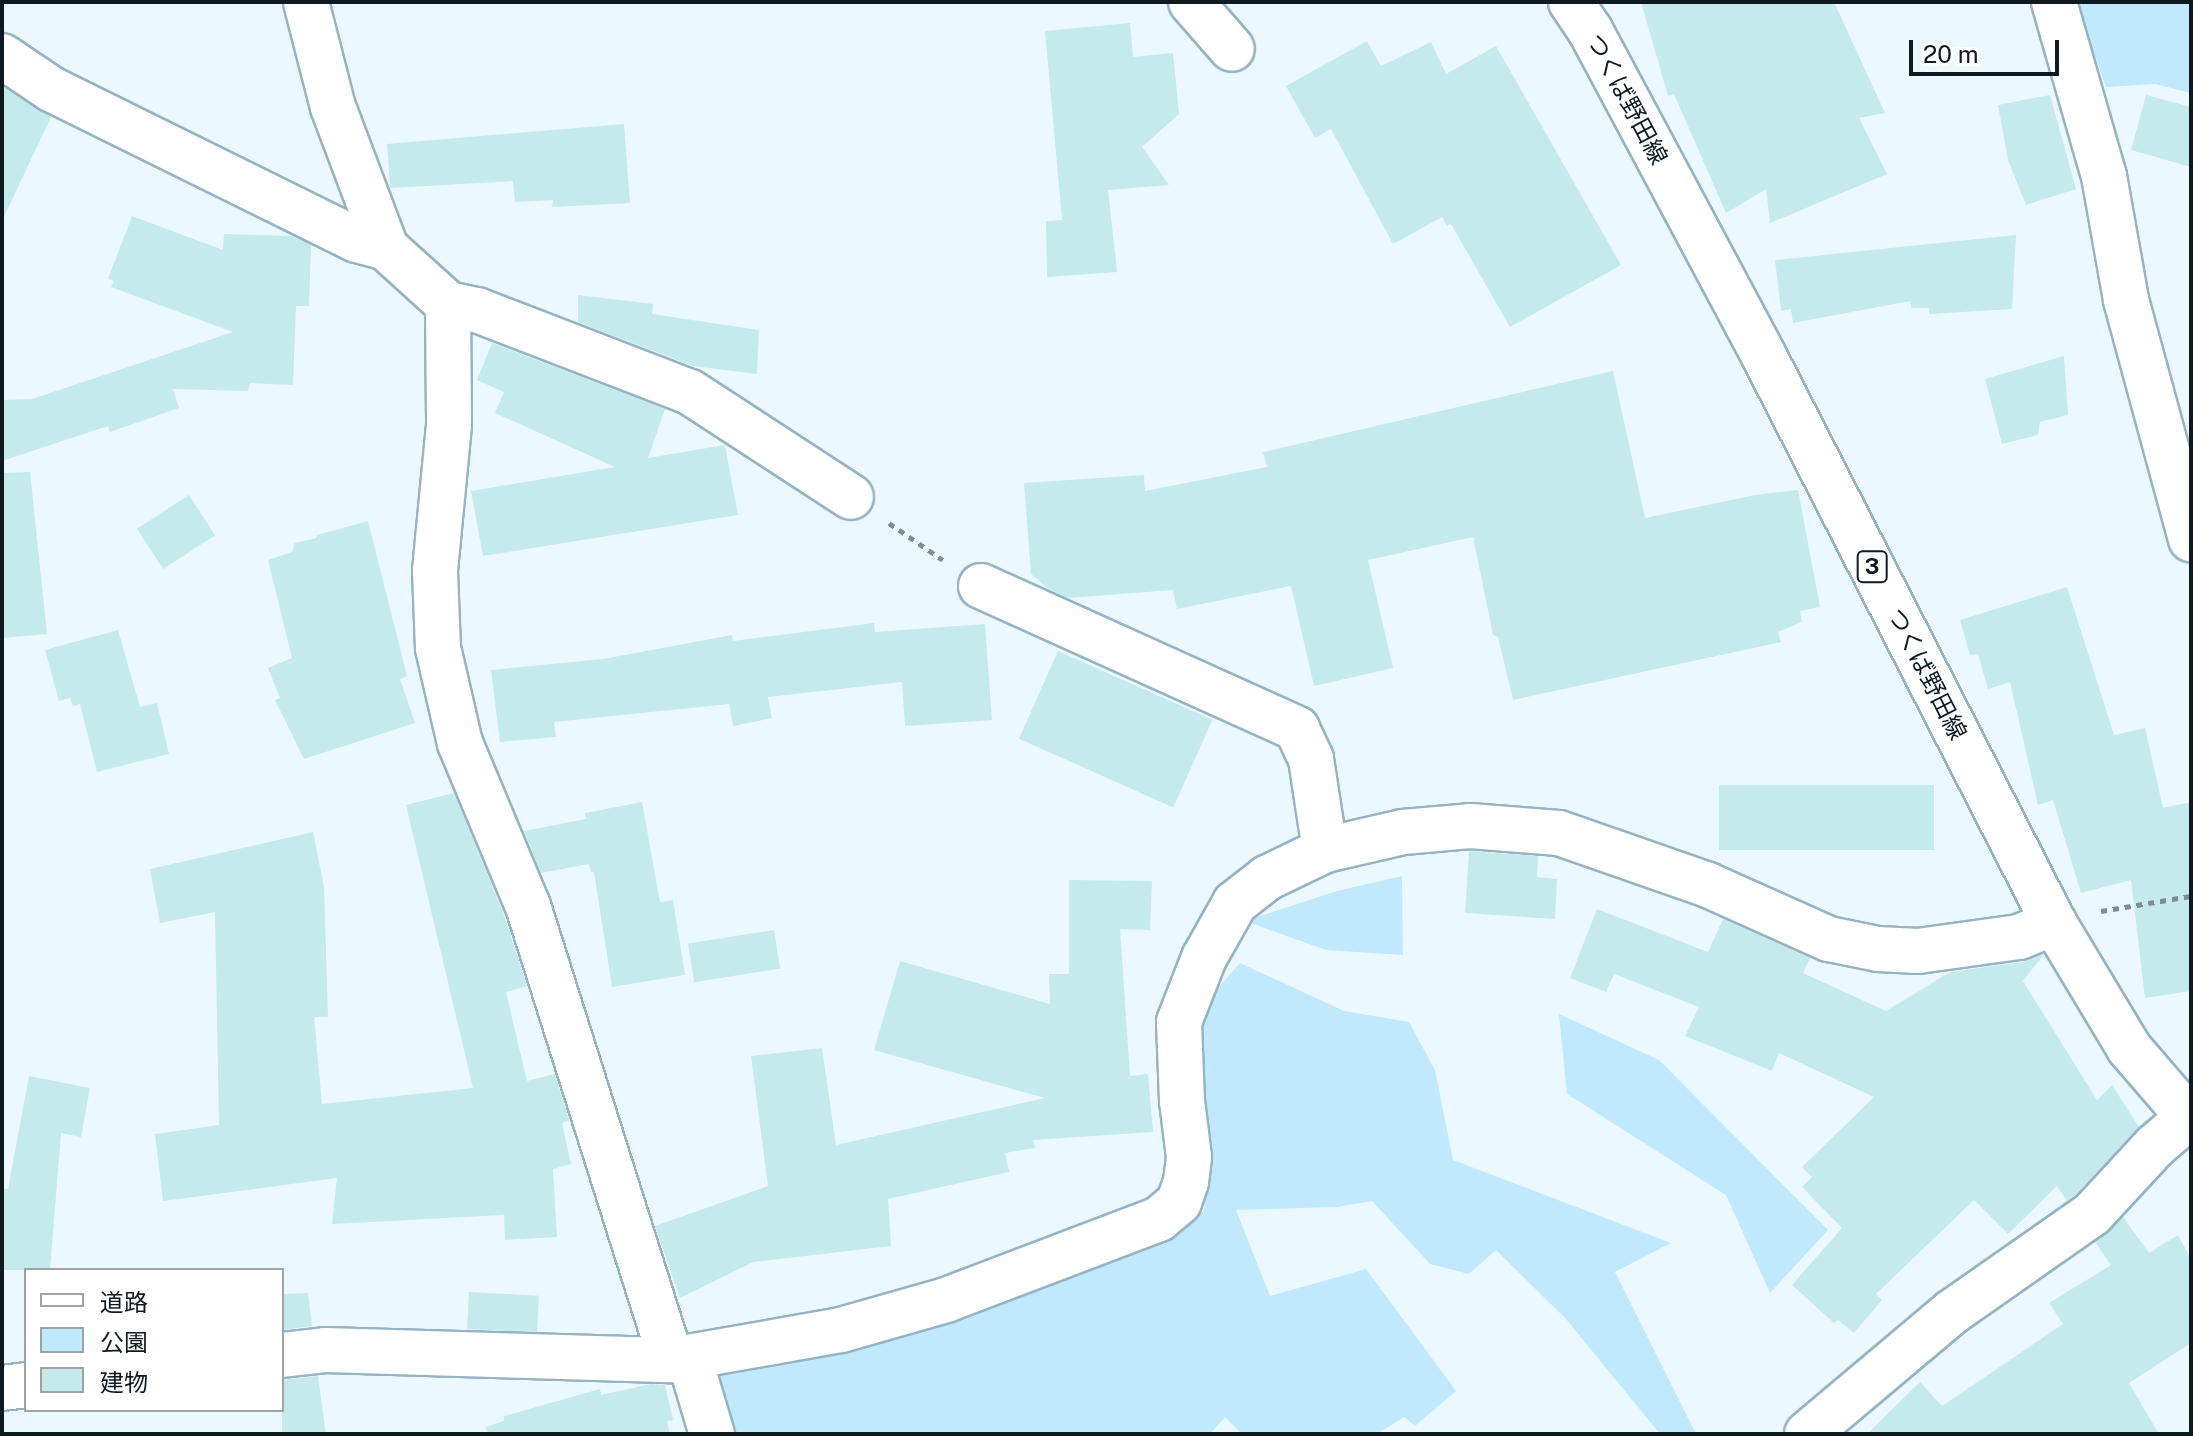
<!DOCTYPE html>
<meta charset="utf-8">
<style>
body{margin:0}
#map{position:relative;width:2193px;height:1436px;overflow:hidden;background:#ecf8ff;font-family:"Public Sans","Noto Sans JP",sans-serif}
div>[style]{position:absolute}
[style*='--x']{left:calc(var(--x)*1px);top:calc(var(--y)*1px);width:calc(var(--w)*1px);rotate:calc(var(--a)*1deg)}
.green>*{inset:0;background:#c0e9fe}
.building>*{inset:0;background:#c4eaeb;transform-origin:0 0}
.path>*{height:5px;margin-top:-2.5px;transform-origin:0;background:repeating-linear-gradient(90deg,#808c92 0 6px,transparent 0 12px)}
.roads{filter:drop-shadow(2px 0 #95b3c2) drop-shadow(-2px 0 #95b3c2) drop-shadow(0 2px #95b3c2) drop-shadow(0 -2px #95b3c2)}
.minor>*{height:44px;margin:-22px;padding:0 22px;transform-origin:22px;border-radius:22px;background:#fff}
.major>*{height:44px;margin:-22px;padding:0 22px;transform-origin:22px;border-radius:22px;background:#fff}
span{translate:-50% -50%;white-space:nowrap;text-align:center;line-height:1.15;-webkit-text-stroke:6px #fff;paint-order:stroke}
.shield-label span{padding:2px 6px;background:#fff;border:2px solid;border-radius:6px;-webkit-text-stroke-width:0}
.shield-label{font-size:22px;color:#0f1a20;font-weight:700}
.street-label{font-size:24px;color:#0f1a20}
.frame{position:absolute;inset:0;border:4px solid #0f1a20;pointer-events:none}
.legend{position:absolute;left:24px;top:1268px;width:260px;height:144px;box-sizing:border-box;background:#fff;border:2px solid #9fa3a6;margin:0;padding:10px 14px;list-style:none;font-size:24px;color:#0f1a20}
.legend li{display:flex;align-items:center;gap:16px;height:40px}
.legend b{width:40px;border:2px solid #9fa3a6}
.scale{position:absolute;left:1909px;top:40px;width:150px;height:36px;box-sizing:border-box;border:4px solid #0f1a20;border-top:0;padding-left:10px;font-size:24px;line-height:28px;white-space:nowrap;color:#0f1a20;-webkit-text-stroke:6px #fff;paint-order:stroke}
</style>
<div id="map">
<div class="green">
<i style="clip-path:polygon(2076px 2px,2191px 2px,2191px 93px,2155px 84px,2106px 87px)"></i>
<i style="clip-path:polygon(1402px 876px,1403px 955px,1326px 950px,1245px 921px,1337px 891px)"></i>
<i style="clip-path:polygon(1240px 963px,1344px 1011px,1409px 1022px,1435px 1070px,1453px 1160px,1671px 1243px,1615px 1272px,1696px 1434px,1660px 1434px,1566px 1319px,1496px 1250px,1469px 1274px,1430px 1264px,1372px 1201px,1337px 1207px,1236px 1210px,1270px 1296px,1366px 1269px,1456px 1391px,1415px 1426px,1404px 1417px,1377px 1434px,1242px 1434px,1225px 1417px,1210px 1434px,730px 1434px,711px 1376px,872px 1342px,1179px 1230px,1204px 1211px,1208px 1165px,1197px 1037px,1204px 1004px)"></i>
<i style="clip-path:polygon(1559px 1014px,1659px 1060px,1828px 1230px,1770px 1293px,1726px 1195px,1567px 1094px)"></i>
</div>
<div class="building">
<i style="clip-path:polygon(1641px 2px,1834px 2px,1885px 113px,1859px 118px,1887px 174px,1770px 223px,1766px 189px,1726px 213px,1674px 94px,1668px 96px)"></i>
<i style="clip-path:polygon(1130px 23px,1133px 57px,1173px 53px,1179px 114px,1142px 147px,1169px 185px,1108px 190px,1117px 272px,1047px 277px,1046px 221px,1062px 220px,1045px 31px)"></i>
<i style="clip-path:polygon(1367px 41px,1381px 66px,1431px 42px,1446px 74px,1496px 46px,1621px 265px,1510px 327px,1451px 224px,1447px 226px,1442px 217px,1393px 244px,1331px 129px,1315px 138px,1286px 86px)"></i>
<i style="clip-path:polygon(2px 86px,51px 117px,2px 221px)"></i>
<i style="clip-path:polygon(2050px 95px,2076px 189px,2026px 205px,2008px 160px,1998px 105px)"></i>
<i style="clip-path:polygon(2146px 95px,2191px 107px,2191px 167px,2131px 150px)"></i>
<i style="clip-path:polygon(624px 124px,630px 203px,552px 207px,553px 200px,515px 202px,513px 181px,390px 188px,387px 144px)"></i>
<i style="clip-path:polygon(132px 216px,223px 250px,224px 234px,292px 236px,311px 245px,309px 306px,296px 306px,293px 385px,250px 383px,248px 391px,173px 389px,179px 408px,110px 432px,108px 426px,2px 461px,2px 400px,32px 399px,233px 332px,111px 287px,114px 281px,108px 279px)"></i>
<i style="clip-path:polygon(2016px 235px,2012px 309px,1929px 314px,1929px 308px,1911px 308px,1910px 301px,1793px 323px,1791px 309px,1781px 311px,1775px 260px)"></i>
<i style="clip-path:polygon(578px 295px,653px 304px,652px 314px,759px 330px,757px 374px,693px 366px,578px 322px)"></i>
<i style="clip-path:polygon(492px 343px,665px 409px,648px 458px,725px 445px,738px 515px,483px 556px,471px 491px,615px 467px,495px 413px,504px 392px,477px 380px)"></i>
<i style="clip-path:polygon(2064px 356px,2068px 415px,2040px 422px,2038px 435px,2002px 444px,1985px 379px)"></i>
<i style="clip-path:polygon(1613px 371px,1645px 518px,1755px 495px,1798px 490px,1820px 607px,1800px 611px,1802px 622px,1778px 632px,1781px 642px,1513px 700px,1498px 637px,1493px 635px,1473px 537px,1368px 560px,1393px 668px,1314px 686px,1291px 586px,1177px 609px,1173px 590px,1068px 598px,1049px 589px,1031px 574px,1024px 483px,1144px 475px,1145px 491px,1267px 467px,1263px 452px)"></i>
<i style="clip-path:polygon(30px 472px,47px 634px,2px 638px,2px 473px)"></i>
<i style="left:189px;top:495px;width:48px;height:62px;rotate:57deg"></i>
<i style="clip-path:polygon(368px 521px,407px 676px,400px 679px,415px 723px,304px 759px,275px 700px,280px 698px,268px 668px,292px 658px,268px 560px,292px 552px,295px 543px,316px 538px,317px 535px)"></i>
<i style="clip-path:polygon(2067px 587px,2114px 735px,2145px 728px,2163px 808px,2191px 802px,2191px 991px,2145px 998px,2131px 880px,2081px 893px,2053px 800px,2038px 805px,2010px 682px,1988px 689px,1978px 654px,1970px 655px,1960px 620px)"></i>
<i style="clip-path:polygon(874px 623px,875px 632px,985px 624px,992px 720px,905px 726px,902px 682px,768px 697px,772px 718px,733px 726px,729px 704px,554px 722px,556px 737px,500px 742px,491px 670px,603px 659px,732px 635px,733px 641px)"></i>
<i style="clip-path:polygon(118px 630px,140px 707px,157px 703px,169px 754px,97px 772px,80px 704px,73px 706px,70px 698px,59px 701px,45px 650px)"></i>
<i style="left:1058px;top:651px;width:169px;height:96px;rotate:24deg"></i>
<i style="left:1719px;top:785px;width:215px;height:65px"></i>
<i style="clip-path:polygon(454px 793px,504px 915px,527px 986px,506px 992px,527px 1081px,555px 1074px,569px 1120px,562px 1123px,571px 1164px,553px 1169px,557px 1237px,505px 1240px,504px 1215px,332px 1224px,337px 1178px,163px 1201px,155px 1134px,219px 1125px,215px 912px,160px 923px,150px 869px,313px 832px,324px 887px,328px 1017px,314px 1017px,322px 1104px,473px 1088px,406px 805px)"></i>
<i style="clip-path:polygon(642px 802px,660px 902px,673px 900px,685px 975px,612px 987px,594px 872px,591px 872px,589px 864px,541px 873px,524px 831px,586px 819px,585px 813px)"></i>
<i style="clip-path:polygon(1469px 851px,1538px 856px,1537px 877px,1557px 879px,1555px 919px,1465px 913px)"></i>
<i style="clip-path:polygon(1069px 880px,1152px 881px,1150px 930px,1120px 929px,1130px 1076px,1148px 1074px,1153px 1132px,1033px 1140px,1035px 1148px,1005px 1153px,1009px 1172px,888px 1199px,891px 1246px,753px 1262px,680px 1298px,655px 1226px,768px 1186px,751px 1056px,822px 1048px,836px 1145px,1045px 1098px,874px 1050px,900px 961px,1050px 1004px,1049px 974px,1069px 974px)"></i>
<i style="clip-path:polygon(1597px 909px,1708px 952px,1723px 919px,1810px 958px,1803px 973px,1886px 1011px,1950px 972px,2023px 962px,2044px 954px,2023px 981px,2097px 1100px,2112px 1085px,2139px 1127px,2075px 1195px,2067px 1201px,2057px 1186px,2008px 1234px,1974px 1200px,1876px 1294px,1882px 1300px,1854px 1333px,1838px 1320px,1834px 1323px,1792px 1285px,1842px 1228px,1802px 1187px,1812px 1177px,1802px 1167px,1874px 1097px,1779px 1053px,1772px 1071px,1685px 1036px,1699px 1007px,1614px 974px,1606px 992px,1570px 978px)"></i>
<i style="left:774px;top:930px;width:39px;height:87px;rotate:81deg"></i>
<i style="clip-path:polygon(29px 1076px,90px 1088px,81px 1137px,61px 1133px,50px 1270px,2px 1270px,2px 1189px,8px 1189px)"></i>
<i style="clip-path:polygon(2123px 1217px,2149px 1253px,2178px 1235px,2191px 1259px,2191px 1343px,2129px 1383px,2159px 1434px,1867px 1434px,1920px 1382px,1942px 1406px,2063px 1324px,2049px 1303px,2111px 1265px,2095px 1242px)"></i>
<i style="left:469px;top:1292px;width:70px;height:37px;rotate:3deg"></i>
<i style="clip-path:polygon(308px 1293px,312px 1326px,282px 1330px,282px 1294px)"></i>
<i style="clip-path:polygon(318px 1376px,326px 1434px,282px 1434px,282px 1380px)"></i>
<i style="clip-path:polygon(651px 1384px,665px 1385px,673px 1420px,667px 1421px,670px 1434px,487px 1434px,486px 1427px,504px 1421px,504px 1416px,600px 1389px,601px 1395px)"></i>
</div>
<div class="path">
<i style="--x:889;--y:523;--w:65;--a:34.4"></i>
<i style="--x:2101;--y:911;--w:91;--a:-9.5"></i>
</div>
<div class="roads">
<div class="minor">
<i style="--x:306;--y:2;--w:108;--a:75.6"></i>
<i style="--x:333;--y:107;--w:151;--a:69.4"></i>
<i style="--x:1191;--y:2;--w:62;--a:48.9"></i>
<i style="--x:2054;--y:2;--w:181;--a:74"></i>
<i style="--x:2104;--y:176;--w:126;--a:79.9"></i>
<i style="--x:2126;--y:300;--w:248;--a:74.8"></i>
<i style="--x:2;--y:56;--w:59;--a:34"></i>
<i style="--x:51;--y:89;--w:341;--a:26.3"></i>
<i style="--x:357;--y:240;--w:30;--a:15"></i>
<i style="--x:386;--y:248;--w:84;--a:42.1"></i>
<i style="--x:448;--y:304;--w:30;--a:12"></i>
<i style="--x:477;--y:310;--w:228;--a:21.1"></i>
<i style="--x:690;--y:392;--w:192;--a:33.1"></i>
<i style="--x:448;--y:304;--w:121;--a:89.5"></i>
<i style="--x:449;--y:425;--w:147;--a:95.5"></i>
<i style="--x:435;--y:571;--w:77;--a:87.8"></i>
<i style="--x:438;--y:648;--w:98;--a:77"></i>
<i style="--x:460;--y:743;--w:177;--a:67.4"></i>
<i style="--x:528;--y:906;--w:476;--a:72.5"></i>
<i style="--x:981;--y:586;--w:347;--a:24.3"></i>
<i style="--x:1297;--y:729;--w:33;--a:65"></i>
<i style="--x:1311;--y:759;--w:92;--a:81.3"></i>
<i style="--x:282;--y:1355;--w:43;--a:-6.6"></i>
<i style="--x:325;--y:1350;--w:346;--a:1.7"></i>
<i style="--x:671;--y:1360;--w:173;--a:-10"></i>
<i style="--x:841;--y:1330;--w:109;--a:-15.9"></i>
<i style="--x:946;--y:1300;--w:228;--a:-20.8"></i>
<i style="--x:1159;--y:1219;--w:26;--a:-40"></i>
<i style="--x:1179;--y:1202;--w:21;--a:-71"></i>
<i style="--x:1186;--y:1182;--w:25;--a:-83"></i>
<i style="--x:1189;--y:1157;--w:56;--a:-97.1"></i>
<i style="--x:1182;--y:1101;--w:79;--a:-92.2"></i>
<i style="--x:1179;--y:1022;--w:69;--a:-68.7"></i>
<i style="--x:1204;--y:958;--w:63;--a:-60.6"></i>
<i style="--x:1235;--y:903;--w:41;--a:-38"></i>
<i style="--x:1267;--y:878;--w:64;--a:-25.8"></i>
<i style="--x:1325;--y:850;--w:80;--a:-13"></i>
<i style="--x:1403;--y:832;--w:67;--a:-5.1"></i>
<i style="--x:1470;--y:826;--w:89;--a:4.5"></i>
<i style="--x:1559;--y:833;--w:158;--a:19.2"></i>
<i style="--x:1708;--y:885;--w:133;--a:24.1"></i>
<i style="--x:1829;--y:939;--w:50;--a:11.5"></i>
<i style="--x:1878;--y:949;--w:40;--a:2.9"></i>
<i style="--x:1918;--y:951;--w:102;--a:-7.9"></i>
<i style="--x:2019;--y:937;--w:38;--a:-22"></i>
<i style="--x:689;--y:1357;--w:80;--a:73.4"></i>
<i style="--x:2;--y:1388;--w:24;--a:-7"></i>
<i style="--x:1807;--y:1434;--w:189;--a:-40.1"></i>
<i style="--x:1952;--y:1312;--w:171;--a:-35"></i>
<i style="--x:2092;--y:1214;--w:93;--a:-47.2"></i>
<i style="--x:2155;--y:1146;--w:48;--a:-40.7"></i>
</div>
<div class="major">
<i style="--x:1571;--y:2;--w:34;--a:56"></i>
<i style="--x:1590;--y:30;--w:370;--a:61.9"></i>
<i style="--x:1764;--y:356;--w:637;--a:62.91"></i>
<i style="--x:2054;--y:923;--w:146;--a:59"></i>
<i style="--x:2129;--y:1048;--w:95;--a:49.3"></i>
</div>
</div>
<div class="shield-label">
<span style="left:1872px;top:567px">3</span>
</div>
<div class="street-label">
<span style="left:1627px;top:99px;rotate:62deg">つくば野田線</span>
<span style="left:1927px;top:674px;rotate:63deg">つくば野田線</span>
</div>
<div class="frame"></div>
<ul class="legend">
<li><b style="height:10px;background:#fff"></b>道路</li>
<li><b style="height:22px;background:#c0e9fe"></b>公園</li>
<li><b style="height:22px;background:#c4eaeb"></b>建物</li>
</ul>
<div class="scale">20 m</div>
</div>
